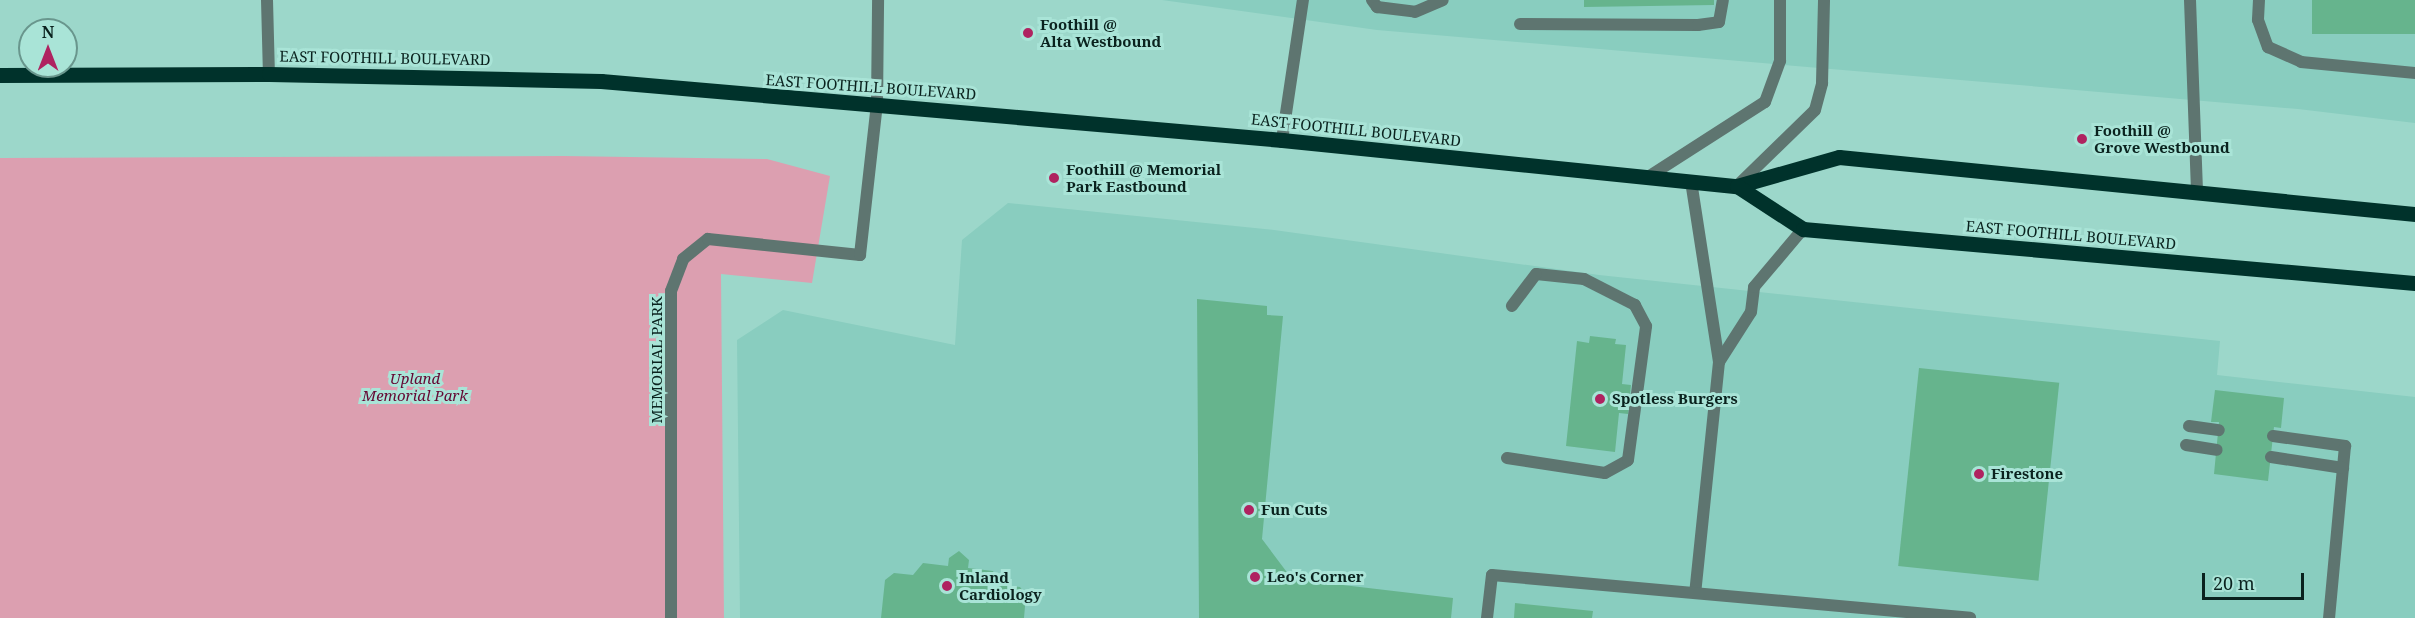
<!DOCTYPE html>
<style>
body{margin:0}
#map{position:relative;width:2415px;height:618px;overflow:hidden;background:#9cd7ca;font-family:"Noto Serif",serif}
div>[style]{position:absolute}
[style*='--x']{left:calc(var(--x)*1px);top:calc(var(--y)*1px);width:calc(var(--w)*1px);rotate:calc(var(--a)*1deg)}
.built>*{inset:0;background:#89cdbf}
.green>*{inset:0;background:#dc9fb0}
.building>*{inset:0;background:#66b48d;transform-origin:0 0}
.lane>*{height:12px;margin:-6px;padding:0 6px;transform-origin:6px;border-radius:6px;background:#5e7570}
.street>*{height:12px;margin:-6px;padding:0 6px;transform-origin:6px;border-radius:6px;background:#5e7570}
.primary>*{height:15px;margin:-7.5px;padding:0 7.5px;transform-origin:7.5px;border-radius:7.5px;background:#00322b}
.dots>*{width:16px;height:16px;translate:-50% -50%;box-sizing:border-box;border:3px solid #a9e4d7;border-radius:50%}
span{translate:-50% -50%;white-space:nowrap;text-align:center;line-height:1.15;-webkit-text-stroke:6px #a9e4d7;paint-order:stroke}
.poi-label{font-size:15px;color:#0a221e;font-weight:700}
.left{translate:0 -50%;text-align:left}
.street-label{font-size:15px;color:#0a221e}
.park-label{font-size:15px;color:#650733;font-style:italic}
.north{position:absolute;left:18px;top:18px;width:60px;height:60px;box-sizing:border-box;background:#a9e4d7;border:2px solid #69968d;border-radius:50%;rotate:0deg;font-size:16px;font-weight:700;line-height:24px;text-align:center;color:#0a221e}
.north::after{content:'';display:block;margin:auto;width:21px;height:27px;background:#af2360;clip-path:polygon(50% 0,100% 100%,50% 72%,0 100%)}
.scale{position:absolute;left:2202px;top:573px;width:102px;height:27px;box-sizing:border-box;border:3px solid #0a221e;border-top:0;padding-left:8px;font-size:18px;line-height:21px;white-space:nowrap;color:#0a221e;-webkit-text-stroke:4px #a9e4d7;paint-order:stroke}
</style>
<div id="map">
<div class="built">
<i style="clip-path:polygon(1162px 0,2415px 0,2415px 123px,2298px 109px,1377px 30px)"></i>
<i style="clip-path:polygon(1008px 203px,1274px 230px,1599px 275px,2220px 341px,2217px 375px,2415px 397px,2415px 618px,740px 618px,737px 340px,783px 310px,955px 345px,962px 240px)"></i>
</div>
<div class="green">
<i style="clip-path:polygon(563px 156px,767px 159px,830px 176px,812px 283px,721px 274px,724px 618px,0 618px,0 158px)"></i>
</div>
<div class="building">
<i style="clip-path:polygon(1584px 0,1714px 0,1714px 5px,1584px 7px)"></i>
<i style="left:2312px;top:0;width:103px;height:34px"></i>
<i style="clip-path:polygon(1197px 299px,1267px 306px,1267px 315px,1283px 316px,1262px 539px,1292px 579px,1453px 598px,1451px 618px,1199px 618px)"></i>
<i style="clip-path:polygon(1590px 336px,1616px 339px,1615px 344px,1626px 345px,1622px 384px,1631px 385px,1628px 414px,1619px 413px,1615px 452px,1566px 446px,1577px 341px,1589px 343px)"></i>
<i style="left:1919px;top:368px;width:141px;height:199px;rotate:6deg"></i>
<i style="clip-path:polygon(2215px 390px,2284px 398px,2281px 428px,2274px 427px,2268px 481px,2214px 474px,2219px 422px,2211px 422px)"></i>
<i style="clip-path:polygon(959px 551px,969px 560px,968px 568px,993px 571px,1000px 585px,1020px 587px,1026px 595px,1024px 618px,881px 618px,885px 580px,894px 573px,913px 575px,923px 563px,948px 566px,949px 558px)"></i>
<i style="clip-path:polygon(1515px 603px,1593px 611px,1592px 618px,1514px 618px)"></i>
</div>
<div class="lane">
<i style="--x:1372;--y:0;--w:9;--a:54"></i>
<i style="--x:1377;--y:7;--w:38;--a:7"></i>
<i style="--x:1415;--y:12;--w:30;--a:-23"></i>
<i style="--x:2190;--y:0;--w:190;--a:87.9"></i>
<i style="--x:2259;--y:0;--w:20;--a:93"></i>
<i style="--x:2258;--y:20;--w:29;--a:70"></i>
<i style="--x:2268;--y:47;--w:36;--a:24"></i>
<i style="--x:2301;--y:62;--w:115;--a:5.5"></i>
<i style="--x:1520;--y:24;--w:178;--a:0.3"></i>
<i style="--x:1698;--y:25;--w:21;--a:-8"></i>
<i style="--x:1719;--y:22;--w:22;--a:-80"></i>
<i style="--x:1282;--y:140;--w:142;--a:-81.5"></i>
<i style="--x:1648;--y:177;--w:139;--a:-32.7"></i>
<i style="--x:1765;--y:102;--w:44;--a:-69.9"></i>
<i style="--x:1780;--y:61;--w:61;--a:-90"></i>
<i style="--x:1691;--y:181;--w:183;--a:81.2"></i>
<i style="--x:1719;--y:362;--w:232;--a:95.9"></i>
<i style="--x:1738;--y:185;--w:107;--a:-44.2"></i>
<i style="--x:1815;--y:110;--w:28;--a:-75"></i>
<i style="--x:1822;--y:83;--w:83;--a:-88.6"></i>
<i style="--x:1719;--y:362;--w:59;--a:-57.4"></i>
<i style="--x:1751;--y:312;--w:25;--a:-83"></i>
<i style="--x:1754;--y:287;--w:76;--a:-49.8"></i>
<i style="--x:2189;--y:426;--w:30;--a:8"></i>
<i style="--x:2273;--y:436;--w:73;--a:7.9"></i>
<i style="--x:2345;--y:446;--w:173;--a:95.3"></i>
<i style="--x:2186;--y:445;--w:31;--a:9"></i>
<i style="--x:2271;--y:457;--w:73;--a:8.7"></i>
<i style="--x:1507;--y:458;--w:99;--a:8.7"></i>
<i style="--x:1605;--y:473;--w:26;--a:-29"></i>
<i style="--x:1628;--y:460;--w:135;--a:-82.3"></i>
<i style="--x:1646;--y:326;--w:24;--a:-118"></i>
<i style="--x:1635;--y:305;--w:57;--a:-153"></i>
<i style="--x:1584;--y:279;--w:48;--a:-174.1"></i>
<i style="--x:1536;--y:274;--w:40;--a:127"></i>
<i style="--x:671;--y:618;--w:327;--a:-90"></i>
<i style="--x:671;--y:291;--w:34;--a:-69"></i>
<i style="--x:683;--y:259;--w:32;--a:-39"></i>
<i style="--x:708;--y:239;--w:153;--a:6"></i>
<i style="--x:860;--y:255;--w:152;--a:-83.6"></i>
<i style="--x:1487;--y:618;--w:43;--a:-83.4"></i>
<i style="--x:1492;--y:575;--w:480;--a:5.1"></i>
</div>
<div class="street">
<i style="--x:267;--y:0;--w:74;--a:88.5"></i>
<i style="--x:877;--y:104;--w:104;--a:-89.4"></i>
</div>
<div class="primary">
<i style="--x:0;--y:75;--w:269;--a:-0.2"></i>
<i style="--x:269;--y:74;--w:332;--a:1.2"></i>
<i style="--x:601;--y:81;--w:684;--a:4.95"></i>
<i style="--x:1282;--y:140;--w:457;--a:5.8"></i>
<i style="--x:1737;--y:186;--w:106;--a:-15.9"></i>
<i style="--x:1839;--y:157;--w:579;--a:5.65"></i>
<i style="--x:1737;--y:186;--w:79;--a:33.1"></i>
<i style="--x:1803;--y:229;--w:614;--a:5.04"></i>
</div>
<div class="dots">
<i style="left:1028px;top:33px;background:#af2360"></i>
<i style="left:2082px;top:139px;background:#af2360"></i>
<i style="left:1054px;top:178px;background:#af2360"></i>
<i style="left:1600px;top:399px;background:#af2360"></i>
<i style="left:1979px;top:474px;background:#af2360"></i>
<i style="left:1249px;top:510px;background:#af2360"></i>
<i style="left:1255px;top:577px;background:#af2360"></i>
<i style="left:947px;top:586px;background:#af2360"></i>
</div>
<div class="poi-label">
<span class="left" style="left:1040px;top:33px">Foothill @<br>Alta Westbound</span>
<span class="left" style="left:2094px;top:139px">Foothill @<br>Grove Westbound</span>
<span class="left" style="left:1066px;top:178px">Foothill @ Memorial<br>Park Eastbound</span>
<span class="left" style="left:1612px;top:399px">Spotless Burgers</span>
<span class="left" style="left:1991px;top:474px">Firestone</span>
<span class="left" style="left:1261px;top:510px">Fun Cuts</span>
<span class="left" style="left:959px;top:586px">Inland<br>Cardiology</span>
<span class="left" style="left:1267px;top:577px">Leo's Corner</span>
</div>
<div class="street-label">
<span style="left:385px;top:58px;rotate:1deg">EAST FOOTHILL BOULEVARD</span>
<span style="left:871px;top:87px;rotate:4deg">EAST FOOTHILL BOULEVARD</span>
<span style="left:1356px;top:130px;rotate:6deg">EAST FOOTHILL BOULEVARD</span>
<span style="left:2071px;top:235px;rotate:5deg">EAST FOOTHILL BOULEVARD</span>
<span style="left:657px;top:360px;rotate:-90deg">MEMORIAL PARK</span>
</div>
<div class="park-label">
<span style="left:415px;top:387px">Upland<br>Memorial Park</span>
</div>
<div class="north">N</div>
<div class="scale">20 m</div>
</div>
